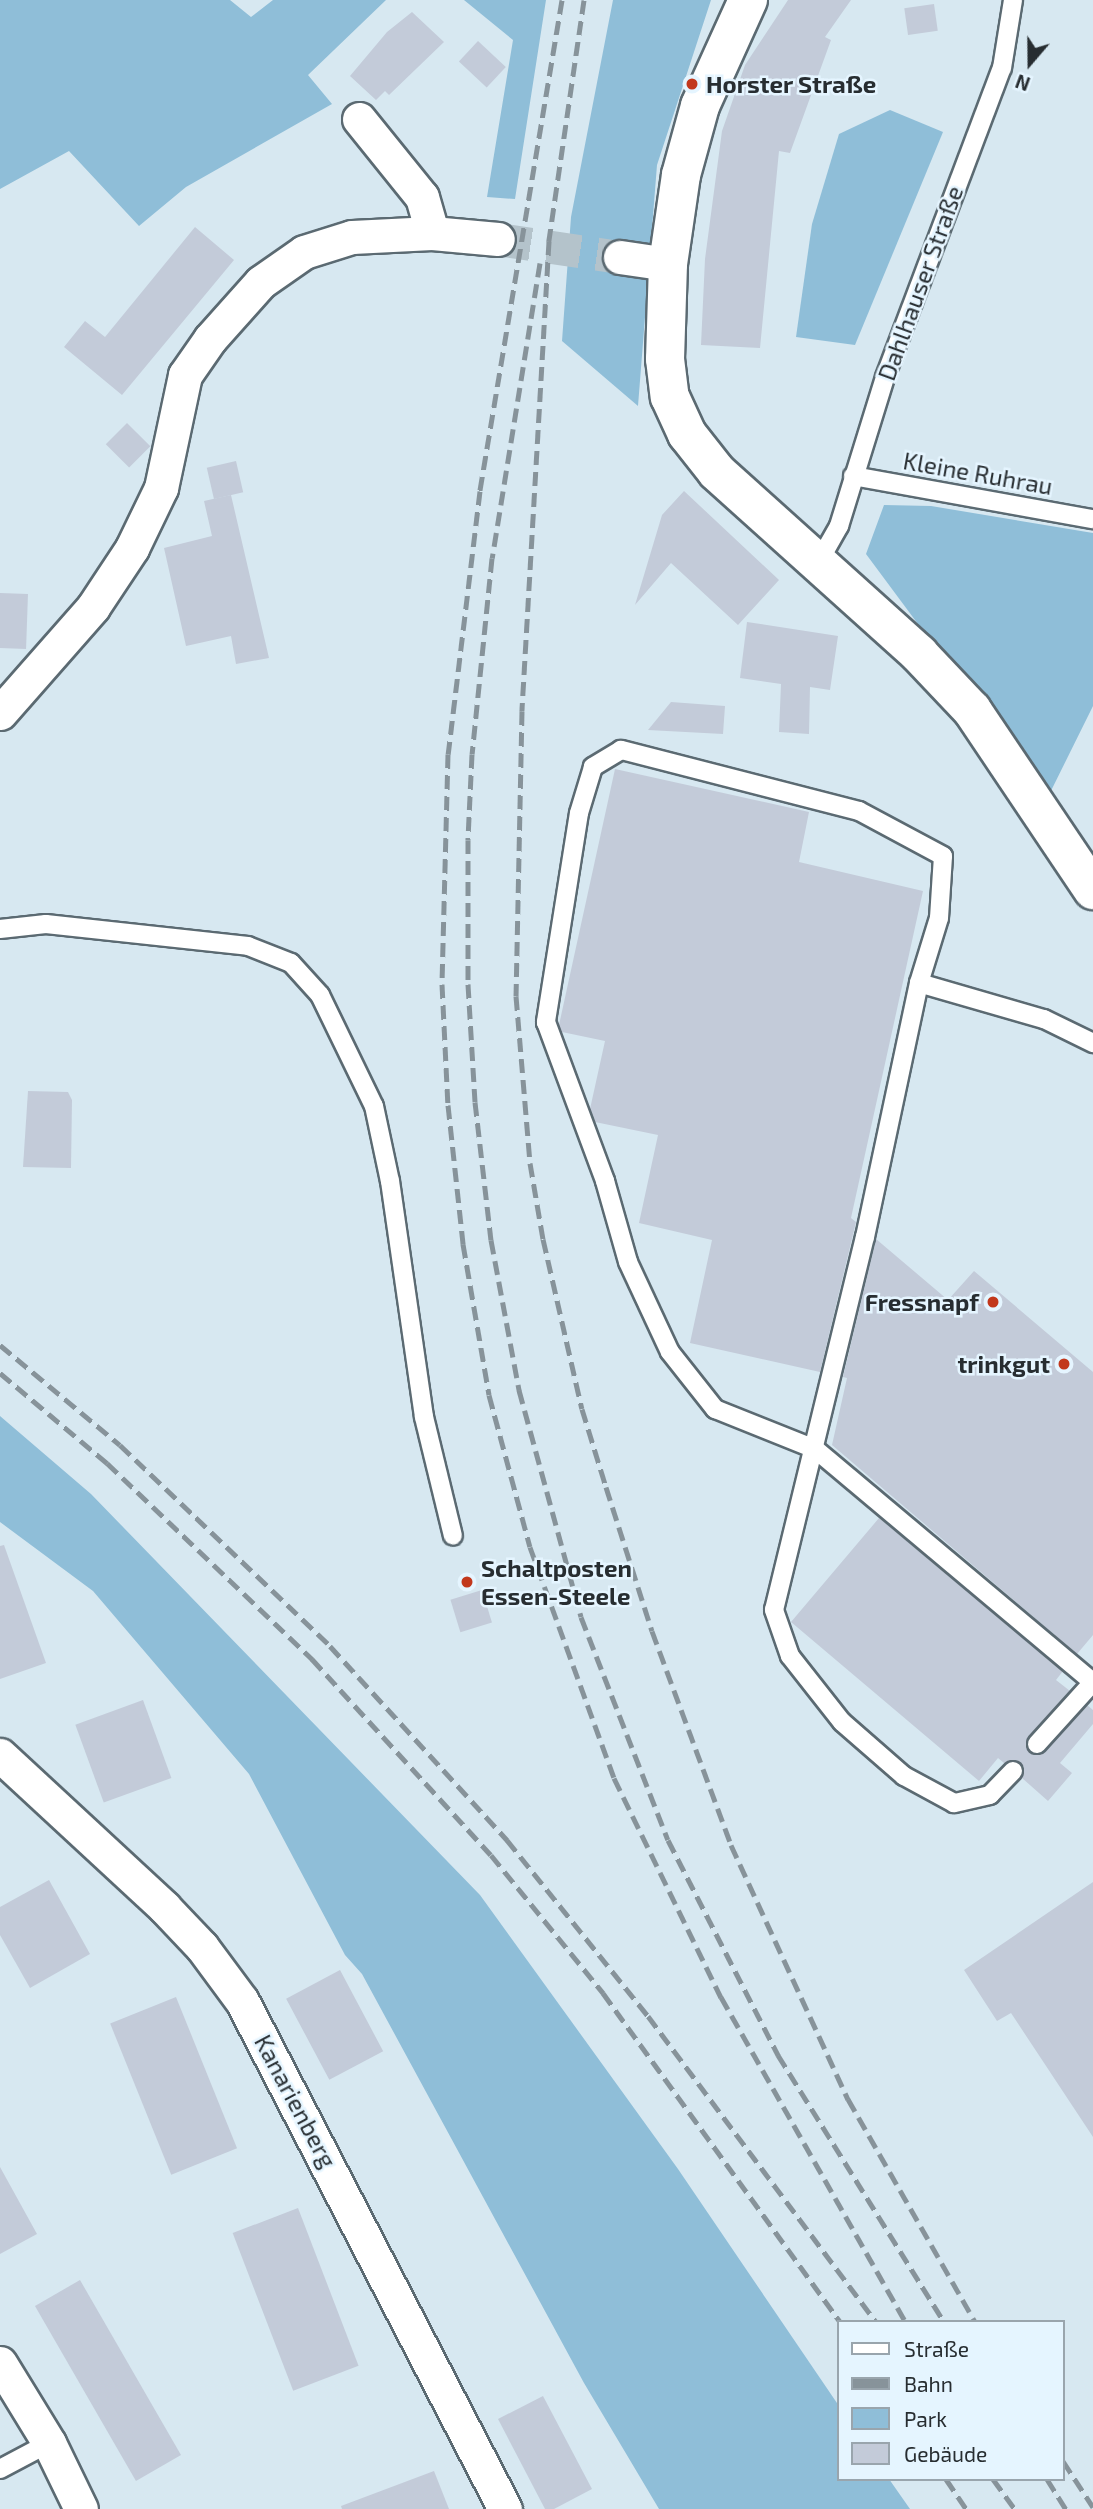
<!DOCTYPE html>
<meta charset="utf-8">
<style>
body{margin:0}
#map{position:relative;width:1093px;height:2509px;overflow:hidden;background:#d7e8f1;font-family:"Exo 2",sans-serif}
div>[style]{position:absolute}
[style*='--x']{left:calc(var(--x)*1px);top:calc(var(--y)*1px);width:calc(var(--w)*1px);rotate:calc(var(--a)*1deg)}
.green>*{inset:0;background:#8fbed8}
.building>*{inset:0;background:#c3cbd9;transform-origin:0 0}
.street-tunnel>*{height:33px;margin-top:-16.5px;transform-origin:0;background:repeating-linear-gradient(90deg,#b4c3cb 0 33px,transparent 0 50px)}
.roads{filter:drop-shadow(2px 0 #5b6a72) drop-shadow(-2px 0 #5b6a72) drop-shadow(0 2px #5b6a72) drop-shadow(0 -2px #5b6a72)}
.lane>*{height:18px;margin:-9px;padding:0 9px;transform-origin:9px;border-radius:9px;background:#fff}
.street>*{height:33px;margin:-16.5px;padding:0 16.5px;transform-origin:16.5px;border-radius:16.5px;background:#fff}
.secondary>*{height:38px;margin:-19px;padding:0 19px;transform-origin:19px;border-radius:19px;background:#fff}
.rail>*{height:5px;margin-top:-2.5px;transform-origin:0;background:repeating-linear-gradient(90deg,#87939a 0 14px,transparent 0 21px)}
.dots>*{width:19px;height:19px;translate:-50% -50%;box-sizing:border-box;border:4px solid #e5f5ff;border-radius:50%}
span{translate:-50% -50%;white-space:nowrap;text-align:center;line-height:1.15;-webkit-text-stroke:5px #e5f5ff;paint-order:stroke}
.poi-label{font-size:24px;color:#272d31;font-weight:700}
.left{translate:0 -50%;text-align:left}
.right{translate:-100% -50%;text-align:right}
.street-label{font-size:24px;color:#272d31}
.legend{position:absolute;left:837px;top:2320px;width:228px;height:161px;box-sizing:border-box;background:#e5f5ff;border:2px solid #99a5ad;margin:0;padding:9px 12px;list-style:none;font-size:21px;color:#272d31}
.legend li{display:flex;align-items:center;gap:14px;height:35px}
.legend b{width:35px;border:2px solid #99a5ad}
.north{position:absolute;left:995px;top:28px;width:70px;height:70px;-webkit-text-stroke:5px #e5f5ff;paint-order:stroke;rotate:200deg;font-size:19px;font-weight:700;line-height:28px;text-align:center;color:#272d31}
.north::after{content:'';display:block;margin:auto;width:24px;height:32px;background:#272d31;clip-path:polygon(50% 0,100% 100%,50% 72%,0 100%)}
</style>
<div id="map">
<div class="green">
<i style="clip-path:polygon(0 0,230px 0,251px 17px,273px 0,386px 0,308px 75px,332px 104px,186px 187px,139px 226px,69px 151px,0 189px)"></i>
<i style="clip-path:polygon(464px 0,546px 0,515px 199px,487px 197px,513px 40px)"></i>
<i style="clip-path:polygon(613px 0,711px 0,657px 165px,638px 406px,562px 341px,571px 217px)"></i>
<i style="clip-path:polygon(890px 110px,943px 132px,855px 345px,796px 337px,812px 224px,839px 134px)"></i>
<i style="clip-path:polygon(884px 505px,931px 506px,1093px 533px,1093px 706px,1042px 809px,961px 682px,866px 554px)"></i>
<i style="clip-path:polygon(0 1416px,91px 1494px,480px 1895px,678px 2169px,839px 2406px,839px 2479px,889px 2479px,910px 2509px,659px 2509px,584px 2383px,362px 1974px,345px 1955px,249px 1774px,93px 1591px,0 1522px)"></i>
</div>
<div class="building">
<i style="clip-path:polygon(788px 0,851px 0,825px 37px,831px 40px,790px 153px,779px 151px,760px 348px,701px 345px,705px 259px,722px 131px,745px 65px)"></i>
<i style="left:934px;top:4px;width:27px;height:30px;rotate:82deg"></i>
<i style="clip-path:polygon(412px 12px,444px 42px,389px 95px,385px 91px,376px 100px,350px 76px,387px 32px)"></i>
<i style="left:478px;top:41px;width:38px;height:28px;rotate:43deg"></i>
<i style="clip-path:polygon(195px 227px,234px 260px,122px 395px,64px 347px,85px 321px,105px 337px)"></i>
<i style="left:127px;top:423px;width:33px;height:30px;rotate:45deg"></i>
<i style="left:236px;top:461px;width:32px;height:30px;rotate:77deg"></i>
<i style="clip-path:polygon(684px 491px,779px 580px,738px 625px,671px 563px,635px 605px,662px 515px)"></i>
<i style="clip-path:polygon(231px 495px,269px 658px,236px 664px,231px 636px,186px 646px,164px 548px,212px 536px,204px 501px)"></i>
<i style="left:0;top:593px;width:28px;height:55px;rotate:2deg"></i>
<i style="clip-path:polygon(747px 622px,838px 636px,830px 690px,810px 687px,809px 734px,779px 732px,781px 684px,740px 678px)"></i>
<i style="clip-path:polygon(671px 702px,725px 706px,723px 734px,648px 730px)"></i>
<i style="clip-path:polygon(615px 769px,809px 812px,799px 862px,923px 891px,851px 1218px,856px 1222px,820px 1372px,690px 1343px,712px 1240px,639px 1223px,658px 1135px,595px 1122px,590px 1109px,605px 1041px,562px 1032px,559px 1025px)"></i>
<i style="clip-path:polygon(28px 1091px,68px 1092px,72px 1100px,71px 1168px,23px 1167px)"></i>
<i style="clip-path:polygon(876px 1239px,948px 1300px,974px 1271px,1093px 1372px,1093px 1635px,1077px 1654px,832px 1445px,847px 1378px,843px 1377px)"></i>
<i style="clip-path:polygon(879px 1518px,1063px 1671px,1056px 1680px,1070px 1691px,1029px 1736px,1029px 1752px,1045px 1752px,1087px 1705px,1093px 1710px,1093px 1724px,1060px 1763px,1072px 1773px,1048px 1801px,1022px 1778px,1024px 1767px,1016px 1760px,1004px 1763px,998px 1758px,979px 1781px,791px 1622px)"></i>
<i style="clip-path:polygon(4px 1545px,46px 1663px,0 1679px,0 1546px)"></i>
<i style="left:482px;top:1590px;width:34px;height:33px;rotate:73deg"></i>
<i style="left:143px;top:1700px;width:83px;height:72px;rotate:70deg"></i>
<i style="clip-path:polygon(49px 1880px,90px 1954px,30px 1988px,0 1935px,0 1907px)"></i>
<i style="clip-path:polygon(1093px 1882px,1093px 2137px,1011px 2013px,997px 2021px,964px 1970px)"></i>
<i style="left:340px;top:1970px;width:92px;height:61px;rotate:62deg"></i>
<i style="left:176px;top:1997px;width:163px;height:71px;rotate:68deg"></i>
<i style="clip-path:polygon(0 2167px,37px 2234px,0 2254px)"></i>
<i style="left:298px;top:2208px;width:169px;height:70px;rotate:69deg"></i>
<i style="left:80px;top:2280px;width:202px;height:52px;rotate:60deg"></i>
<i style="clip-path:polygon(543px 2396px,592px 2489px,554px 2509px,545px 2509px,498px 2419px)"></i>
<i style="clip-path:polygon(434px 2471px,449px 2509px,342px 2509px,341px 2506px)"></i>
</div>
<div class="street-tunnel">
<i style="--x:498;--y:239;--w:123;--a:8.4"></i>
</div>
<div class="roads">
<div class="lane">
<i style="--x:853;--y:476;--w:244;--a:10.2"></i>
<i style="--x:818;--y:563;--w:43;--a:-60.4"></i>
<i style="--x:839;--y:526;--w:156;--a:-72.8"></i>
<i style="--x:885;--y:377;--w:330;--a:-69.3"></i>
<i style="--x:1002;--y:68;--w:69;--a:-80.8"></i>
<i style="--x:0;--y:929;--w:46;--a:-6.2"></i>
<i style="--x:46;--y:924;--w:203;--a:6.2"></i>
<i style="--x:248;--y:946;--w:46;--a:21.6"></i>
<i style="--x:291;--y:963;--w:43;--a:47.8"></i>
<i style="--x:320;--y:995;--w:123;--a:64.1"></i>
<i style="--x:374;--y:1106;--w:77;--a:78"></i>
<i style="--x:390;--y:1181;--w:238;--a:81.8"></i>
<i style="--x:424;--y:1417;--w:122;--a:76.3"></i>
<i style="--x:919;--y:983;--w:68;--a:-72.9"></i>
<i style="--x:939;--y:918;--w:62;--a:-86.3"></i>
<i style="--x:943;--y:856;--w:95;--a:-151.8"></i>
<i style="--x:859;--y:811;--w:246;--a:-165.6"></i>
<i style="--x:621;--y:750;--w:33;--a:149"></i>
<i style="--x:593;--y:767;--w:48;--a:106.9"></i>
<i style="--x:579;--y:813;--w:212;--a:99"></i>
<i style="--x:546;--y:1022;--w:170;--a:69.6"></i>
<i style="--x:605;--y:1181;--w:84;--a:74.1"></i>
<i style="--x:628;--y:1262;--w:99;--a:65"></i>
<i style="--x:670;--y:1352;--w:73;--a:51.7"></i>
<i style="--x:715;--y:1409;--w:108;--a:21.8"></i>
<i style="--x:815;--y:1449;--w:363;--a:40"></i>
<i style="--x:1037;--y:1744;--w:84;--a:-47.9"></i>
<i style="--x:1013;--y:1771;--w:33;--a:134"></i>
<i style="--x:990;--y:1795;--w:37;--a:167"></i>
<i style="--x:954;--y:1803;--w:57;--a:-151.6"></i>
<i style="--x:904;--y:1776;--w:82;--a:-138.9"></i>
<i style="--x:842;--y:1722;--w:84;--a:-128.2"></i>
<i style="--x:790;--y:1656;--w:49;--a:-109.2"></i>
<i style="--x:774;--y:1610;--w:384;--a:-76.3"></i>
<i style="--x:865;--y:1237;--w:260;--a:-78"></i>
<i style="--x:919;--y:983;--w:130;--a:16.1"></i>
<i style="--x:1044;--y:1019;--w:55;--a:26.1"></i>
<i style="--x:0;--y:2469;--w:55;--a:-28"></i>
</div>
<div class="street">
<i style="--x:359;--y:119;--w:100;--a:51.1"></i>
<i style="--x:422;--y:197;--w:37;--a:74"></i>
<i style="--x:620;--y:257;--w:49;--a:8.3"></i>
<i style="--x:0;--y:713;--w:141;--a:-48.7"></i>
<i style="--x:93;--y:607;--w:71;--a:-56.5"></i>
<i style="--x:132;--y:548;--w:67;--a:-64.2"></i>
<i style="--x:161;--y:488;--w:116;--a:-78"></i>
<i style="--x:185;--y:375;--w:44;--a:-55.2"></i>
<i style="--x:210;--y:339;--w:76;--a:-48.2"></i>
<i style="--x:261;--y:282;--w:52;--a:-34.9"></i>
<i style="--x:304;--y:252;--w:50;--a:-17.4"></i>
<i style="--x:352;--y:237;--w:80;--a:-2.9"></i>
<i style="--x:432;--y:233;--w:66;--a:5.2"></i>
<i style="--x:0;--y:1755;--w:224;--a:42.8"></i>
<i style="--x:164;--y:1907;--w:55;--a:46.5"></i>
<i style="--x:202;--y:1947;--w:67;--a:53.5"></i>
<i style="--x:242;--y:2001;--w:572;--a:62.63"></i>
<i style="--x:0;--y:2363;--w:94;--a:58.5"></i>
<i style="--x:49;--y:2443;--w:73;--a:64.1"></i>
</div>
<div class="secondary">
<i style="--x:748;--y:0;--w:116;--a:114.4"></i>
<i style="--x:700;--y:106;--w:72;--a:105.4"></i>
<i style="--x:681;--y:175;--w:90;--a:98.3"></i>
<i style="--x:668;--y:264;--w:95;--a:91.8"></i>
<i style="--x:665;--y:359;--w:38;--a:83"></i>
<i style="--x:670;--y:397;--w:41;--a:65.3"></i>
<i style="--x:687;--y:434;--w:48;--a:51.7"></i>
<i style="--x:717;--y:472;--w:272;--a:42"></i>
<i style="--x:919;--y:654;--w:77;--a:46.6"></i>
<i style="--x:972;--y:710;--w:217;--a:56.1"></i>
</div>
</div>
<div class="rail">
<i style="--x:562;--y:0;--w:498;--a:99.5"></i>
<i style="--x:480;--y:491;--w:265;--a:96.9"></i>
<i style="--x:448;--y:754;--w:230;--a:91.5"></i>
<i style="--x:442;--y:984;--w:121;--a:87.2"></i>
<i style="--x:448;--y:1105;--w:140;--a:83.8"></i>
<i style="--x:463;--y:1244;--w:153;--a:80.2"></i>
<i style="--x:489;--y:1395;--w:157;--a:74.9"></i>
<i style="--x:530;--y:1547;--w:246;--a:70"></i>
<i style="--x:614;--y:1778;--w:244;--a:64"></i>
<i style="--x:721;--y:1997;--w:374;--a:60.4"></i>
<i style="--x:584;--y:0;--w:244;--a:98.3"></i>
<i style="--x:549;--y:241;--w:471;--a:93.3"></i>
<i style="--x:522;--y:711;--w:285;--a:91.2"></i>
<i style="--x:516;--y:996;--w:168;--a:85.2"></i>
<i style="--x:530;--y:1163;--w:77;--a:80.3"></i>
<i style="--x:543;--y:1239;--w:174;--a:77.1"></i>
<i style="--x:582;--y:1409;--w:82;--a:72.9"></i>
<i style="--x:606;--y:1487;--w:151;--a:72.3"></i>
<i style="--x:652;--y:1631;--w:228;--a:69.7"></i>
<i style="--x:731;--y:1845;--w:280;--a:65.3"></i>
<i style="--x:848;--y:2099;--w:257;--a:60.3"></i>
<i style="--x:540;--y:263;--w:299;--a:99.2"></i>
<i style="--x:492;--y:558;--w:197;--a:95.8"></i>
<i style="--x:472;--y:754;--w:86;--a:92.7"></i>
<i style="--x:468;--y:840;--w:144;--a:90"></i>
<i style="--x:468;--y:984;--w:118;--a:86.6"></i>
<i style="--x:475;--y:1102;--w:139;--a:83.4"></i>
<i style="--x:491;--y:1240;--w:153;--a:79.4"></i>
<i style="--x:519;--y:1390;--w:235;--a:74.7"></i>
<i style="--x:581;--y:1617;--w:239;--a:68.7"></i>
<i style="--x:668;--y:1840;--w:242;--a:62.9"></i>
<i style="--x:778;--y:2055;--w:314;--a:58.1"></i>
<i style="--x:0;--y:1345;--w:156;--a:39.8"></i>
<i style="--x:120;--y:1445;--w:291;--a:43.7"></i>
<i style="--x:330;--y:1646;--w:263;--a:47.6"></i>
<i style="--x:507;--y:1840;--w:226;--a:51.3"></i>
<i style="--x:648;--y:2016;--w:382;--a:53.3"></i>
<i style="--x:0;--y:1373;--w:140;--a:40.1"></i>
<i style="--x:107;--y:1463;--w:284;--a:43.7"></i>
<i style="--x:312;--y:1659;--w:265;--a:47.6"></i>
<i style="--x:491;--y:1855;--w:178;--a:50.9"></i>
<i style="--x:603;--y:1993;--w:405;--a:54.2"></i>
<i style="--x:1063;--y:2461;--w:55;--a:56.9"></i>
<i style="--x:946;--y:2479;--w:36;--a:56"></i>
<i style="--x:993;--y:2479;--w:37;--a:54"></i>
<i style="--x:1047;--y:2479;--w:36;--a:58"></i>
</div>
<div class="dots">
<i style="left:692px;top:84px;background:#c2381c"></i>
<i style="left:993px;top:1302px;background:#c2381c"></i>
<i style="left:1064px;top:1364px;background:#c2381c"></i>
<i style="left:467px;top:1582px;background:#c2381c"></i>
</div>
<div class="poi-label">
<span class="left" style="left:706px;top:84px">Horster Straße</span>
<span class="right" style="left:979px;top:1302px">Fressnapf</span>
<span class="right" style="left:1050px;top:1364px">trinkgut</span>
<span class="left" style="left:481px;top:1582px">Schaltposten<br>Essen-Steele</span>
</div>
<div class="street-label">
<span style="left:920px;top:283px;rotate:-70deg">Dahlhauser Straße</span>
<span style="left:978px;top:473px;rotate:10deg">Kleine Ruhrau</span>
<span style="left:296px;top:2101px;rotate:62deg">Kanarienberg</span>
</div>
<ul class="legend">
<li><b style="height:9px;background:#fff"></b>Straße</li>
<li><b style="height:9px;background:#87939a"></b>Bahn</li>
<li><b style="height:19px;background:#8fbed8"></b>Park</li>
<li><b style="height:19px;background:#c3cbd9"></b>Gebäude</li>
</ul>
<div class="north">N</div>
</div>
